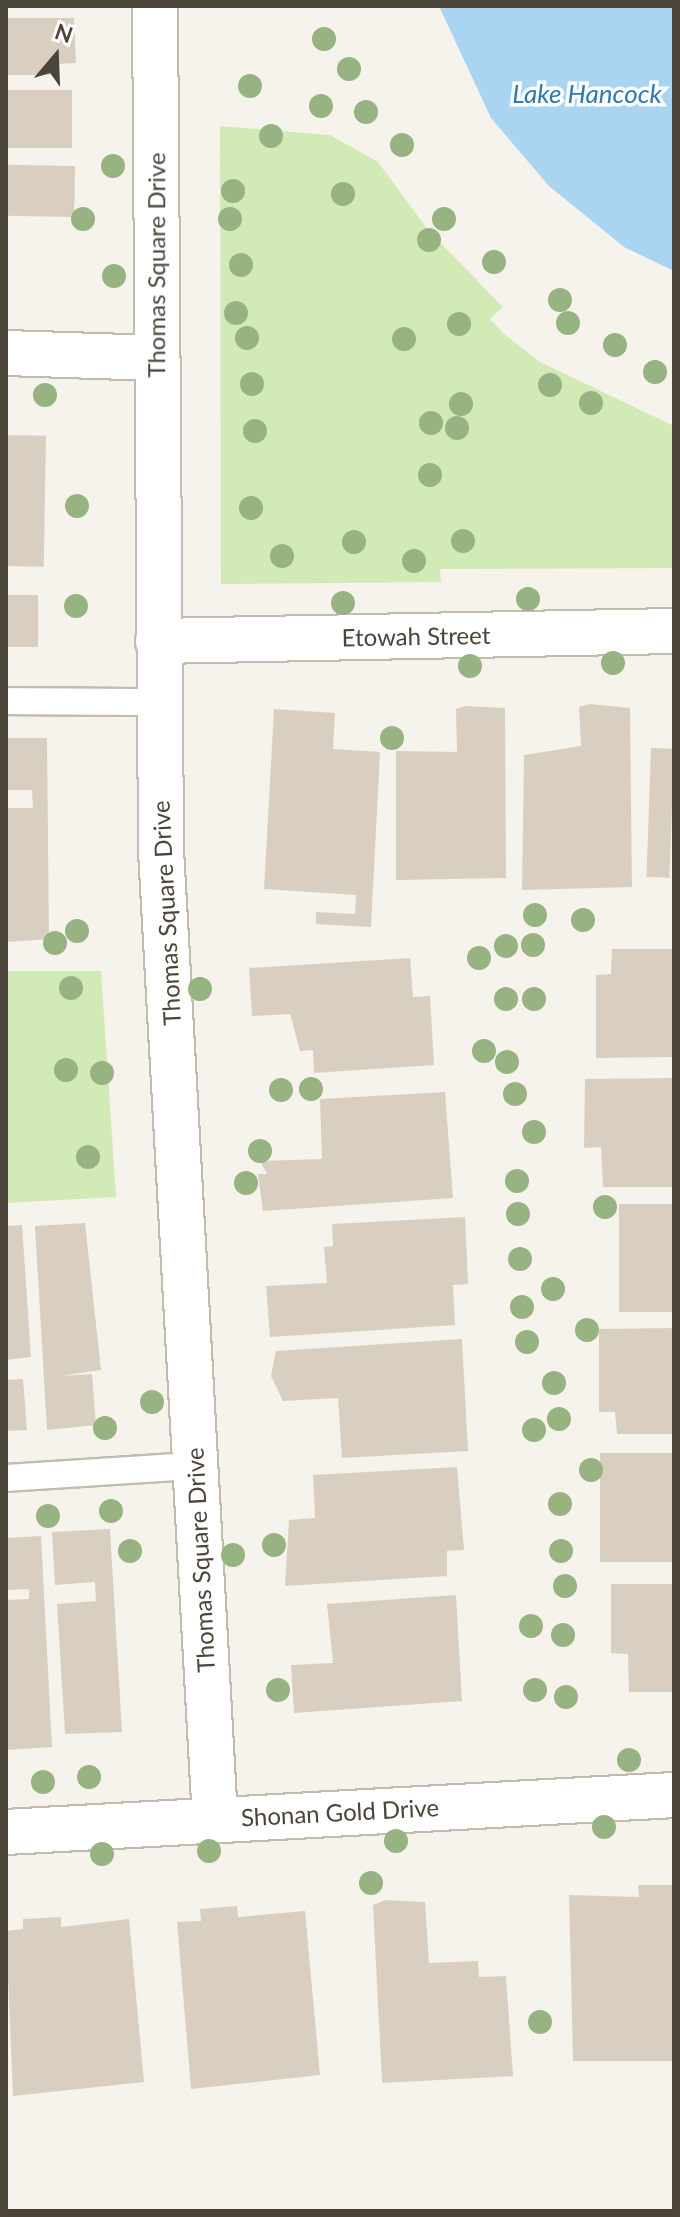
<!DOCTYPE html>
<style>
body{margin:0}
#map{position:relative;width:680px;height:2217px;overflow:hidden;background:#f6f3ec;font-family:Lato,sans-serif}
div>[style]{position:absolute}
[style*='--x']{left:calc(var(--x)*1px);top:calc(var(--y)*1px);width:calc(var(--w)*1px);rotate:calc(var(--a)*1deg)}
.green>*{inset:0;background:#d2eab5}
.water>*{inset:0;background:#a9d4f2}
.building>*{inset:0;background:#d8cfc1;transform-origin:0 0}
.roads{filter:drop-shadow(2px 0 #c2bbae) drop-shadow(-2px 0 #c2bbae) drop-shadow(0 2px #c2bbae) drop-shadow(0 -2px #c2bbae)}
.lane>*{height:26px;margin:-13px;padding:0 13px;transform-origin:13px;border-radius:13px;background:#fff}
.street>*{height:44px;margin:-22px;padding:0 22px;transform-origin:22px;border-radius:22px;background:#fff}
.trees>*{width:24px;height:24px;margin:-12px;border-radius:50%;background:#97b381}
span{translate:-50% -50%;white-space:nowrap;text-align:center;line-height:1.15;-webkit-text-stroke:7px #fff;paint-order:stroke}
.street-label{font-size:24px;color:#4b4439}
.water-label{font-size:26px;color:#2e7ab2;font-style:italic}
.frame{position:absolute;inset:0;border:8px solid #4b4439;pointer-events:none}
.north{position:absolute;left:16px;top:16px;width:80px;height:80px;-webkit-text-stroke:6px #fff;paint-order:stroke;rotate:19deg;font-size:22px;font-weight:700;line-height:32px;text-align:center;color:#4b4439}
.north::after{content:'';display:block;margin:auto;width:28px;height:36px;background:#4b4439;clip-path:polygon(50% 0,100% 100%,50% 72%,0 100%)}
</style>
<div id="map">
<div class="green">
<i style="clip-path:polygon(220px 126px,330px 135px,378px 162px,428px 230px,503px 307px,490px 319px,504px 334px,540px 362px,674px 426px,674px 568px,440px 569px,441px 582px,221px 584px)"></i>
<i style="clip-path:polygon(6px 971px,101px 971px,116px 1197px,6px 1203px)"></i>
</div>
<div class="water">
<i style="clip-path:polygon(439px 6px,674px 6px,674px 271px,624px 247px,549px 186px,491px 118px)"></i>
</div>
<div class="building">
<i style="clip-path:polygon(6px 18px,74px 18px,76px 63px,58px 64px,59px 75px,6px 75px)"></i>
<i style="left:72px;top:90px;width:58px;height:66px;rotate:90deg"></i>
<i style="left:75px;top:166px;width:51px;height:69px;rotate:91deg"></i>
<i style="left:6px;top:435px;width:40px;height:131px;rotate:1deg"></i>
<i style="left:6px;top:595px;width:32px;height:52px"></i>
<i style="clip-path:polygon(590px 704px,630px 708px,632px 887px,522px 890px,524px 755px,581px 746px,579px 707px)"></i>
<i style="clip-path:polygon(465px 706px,505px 708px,506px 878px,396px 880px,396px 751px,457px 752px,456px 709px)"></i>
<i style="clip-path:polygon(274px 709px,335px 713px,333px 749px,380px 752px,371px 927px,316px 924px,316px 912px,355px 914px,356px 895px,264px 889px)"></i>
<i style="clip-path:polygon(6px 738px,47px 738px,49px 939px,6px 942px,6px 808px,33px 808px,32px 790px,6px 790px)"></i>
<i style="left:651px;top:748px;width:23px;height:129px;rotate:2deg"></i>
<i style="clip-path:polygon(612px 949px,674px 949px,674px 1057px,596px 1058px,596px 975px,611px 974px)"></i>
<i style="clip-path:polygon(410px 958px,413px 997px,430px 996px,434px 1065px,314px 1073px,313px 1050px,300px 1051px,290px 1014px,252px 1016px,249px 968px)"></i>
<i style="clip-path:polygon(674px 1078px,674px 1187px,603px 1187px,601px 1147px,584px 1148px,585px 1079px)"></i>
<i style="clip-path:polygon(445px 1092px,453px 1198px,263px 1211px,258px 1174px,267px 1174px,260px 1161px,322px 1159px,320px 1099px)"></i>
<i style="left:619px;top:1204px;width:55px;height:108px"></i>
<i style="clip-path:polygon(465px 1217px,468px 1284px,453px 1285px,455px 1325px,270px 1337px,266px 1286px,327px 1283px,324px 1247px,333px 1246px,332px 1224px)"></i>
<i style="clip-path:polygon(85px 1223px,101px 1370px,60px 1376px,92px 1374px,96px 1425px,47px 1430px,35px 1226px)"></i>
<i style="clip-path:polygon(22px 1225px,31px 1357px,6px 1360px,6px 1226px)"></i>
<i style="clip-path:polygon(674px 1328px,674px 1434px,617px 1434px,615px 1412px,599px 1412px,599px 1329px)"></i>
<i style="clip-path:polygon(462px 1339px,468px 1451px,342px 1458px,338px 1398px,283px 1401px,271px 1376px,276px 1351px)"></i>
<i style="clip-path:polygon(23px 1379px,27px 1430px,6px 1431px,6px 1380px)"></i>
<i style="left:600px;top:1453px;width:74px;height:109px"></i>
<i style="clip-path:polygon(457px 1467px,464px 1550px,447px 1551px,447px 1576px,285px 1586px,289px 1520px,315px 1518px,313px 1475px)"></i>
<i style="clip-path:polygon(110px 1529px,122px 1732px,65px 1734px,57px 1604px,96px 1601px,95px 1582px,55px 1585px,52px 1532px)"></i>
<i style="clip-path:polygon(41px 1536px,52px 1747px,6px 1750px,6px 1600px,29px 1599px,29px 1589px,6px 1590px,6px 1538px)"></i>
<i style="clip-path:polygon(611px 1584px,674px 1584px,674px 1692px,629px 1692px,628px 1654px,611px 1653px)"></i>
<i style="clip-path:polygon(456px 1595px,462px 1701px,294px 1713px,291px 1665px,333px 1663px,327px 1604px)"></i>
<i style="clip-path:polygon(638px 1885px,674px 1885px,674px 2061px,573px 2061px,569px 1895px,639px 1897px)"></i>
<i style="clip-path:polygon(386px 1900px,425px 1902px,429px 1963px,478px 1961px,479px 1977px,506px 1976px,513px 2076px,382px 2083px,373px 1905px)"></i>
<i style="clip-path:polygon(237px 1906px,238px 1917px,305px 1911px,320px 2075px,191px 2089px,177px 1922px,201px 1921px,200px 1909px)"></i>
<i style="clip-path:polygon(61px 1917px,61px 1927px,129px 1919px,144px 2082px,13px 2096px,6px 1931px,23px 1929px,23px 1919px)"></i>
</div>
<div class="roads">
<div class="lane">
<i style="--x:6;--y:701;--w:152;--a:0.4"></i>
<i style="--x:6;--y:1478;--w:188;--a:-3.7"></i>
</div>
<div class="street">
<i style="--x:155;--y:6;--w:844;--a:89.59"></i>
<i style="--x:161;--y:850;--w:970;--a:86.81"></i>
<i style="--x:6;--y:353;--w:151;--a:1.9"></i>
<i style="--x:158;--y:641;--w:516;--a:-1.11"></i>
<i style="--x:6;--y:1832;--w:669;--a:-3.17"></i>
</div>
</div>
<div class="trees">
<i style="left:324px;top:39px"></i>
<i style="left:349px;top:69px"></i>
<i style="left:250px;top:86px"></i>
<i style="left:321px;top:106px"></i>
<i style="left:366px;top:112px"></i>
<i style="left:271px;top:136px"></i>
<i style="left:402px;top:145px"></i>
<i style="left:113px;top:166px"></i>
<i style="left:233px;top:191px"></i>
<i style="left:343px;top:194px"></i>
<i style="left:83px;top:219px"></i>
<i style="left:230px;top:219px"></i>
<i style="left:444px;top:219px"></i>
<i style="left:429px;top:240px"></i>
<i style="left:494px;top:262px"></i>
<i style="left:241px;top:265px"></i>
<i style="left:114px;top:276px"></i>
<i style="left:560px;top:300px"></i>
<i style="left:236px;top:313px"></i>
<i style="left:568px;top:323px"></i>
<i style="left:459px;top:324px"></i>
<i style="left:247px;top:338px"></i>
<i style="left:404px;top:339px"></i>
<i style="left:615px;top:345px"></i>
<i style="left:655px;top:372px"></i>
<i style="left:252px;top:384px"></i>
<i style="left:550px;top:385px"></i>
<i style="left:45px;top:395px"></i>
<i style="left:591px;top:403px"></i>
<i style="left:461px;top:404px"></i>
<i style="left:431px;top:423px"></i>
<i style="left:457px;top:428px"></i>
<i style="left:255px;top:431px"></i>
<i style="left:430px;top:475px"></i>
<i style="left:77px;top:506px"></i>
<i style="left:251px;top:508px"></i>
<i style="left:463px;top:541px"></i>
<i style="left:354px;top:542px"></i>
<i style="left:282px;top:556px"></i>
<i style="left:414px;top:561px"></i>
<i style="left:528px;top:599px"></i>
<i style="left:343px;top:603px"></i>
<i style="left:76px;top:606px"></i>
<i style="left:613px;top:663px"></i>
<i style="left:470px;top:666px"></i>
<i style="left:392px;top:738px"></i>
<i style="left:535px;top:915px"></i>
<i style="left:583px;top:920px"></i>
<i style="left:77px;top:931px"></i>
<i style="left:55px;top:943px"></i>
<i style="left:533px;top:945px"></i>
<i style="left:506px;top:946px"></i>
<i style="left:479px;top:958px"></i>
<i style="left:71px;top:988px"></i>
<i style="left:200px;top:989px"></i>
<i style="left:506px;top:999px"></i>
<i style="left:534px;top:999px"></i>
<i style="left:484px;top:1051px"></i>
<i style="left:507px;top:1062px"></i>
<i style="left:66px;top:1070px"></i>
<i style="left:102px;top:1073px"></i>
<i style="left:311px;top:1089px"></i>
<i style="left:281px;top:1090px"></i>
<i style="left:515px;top:1094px"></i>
<i style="left:534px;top:1132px"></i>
<i style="left:260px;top:1151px"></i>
<i style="left:88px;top:1157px"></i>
<i style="left:517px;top:1181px"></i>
<i style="left:246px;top:1183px"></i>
<i style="left:605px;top:1207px"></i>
<i style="left:518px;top:1214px"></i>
<i style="left:520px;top:1259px"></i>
<i style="left:553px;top:1289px"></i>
<i style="left:522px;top:1307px"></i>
<i style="left:587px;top:1330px"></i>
<i style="left:527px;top:1342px"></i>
<i style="left:554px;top:1383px"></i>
<i style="left:152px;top:1402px"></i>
<i style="left:559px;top:1419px"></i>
<i style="left:105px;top:1428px"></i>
<i style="left:534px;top:1430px"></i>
<i style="left:591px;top:1470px"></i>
<i style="left:560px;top:1504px"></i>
<i style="left:111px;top:1511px"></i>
<i style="left:48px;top:1516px"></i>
<i style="left:274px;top:1545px"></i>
<i style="left:130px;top:1551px"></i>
<i style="left:561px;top:1551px"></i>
<i style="left:233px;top:1555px"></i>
<i style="left:565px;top:1586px"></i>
<i style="left:531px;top:1626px"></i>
<i style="left:563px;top:1635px"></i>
<i style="left:278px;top:1690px"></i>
<i style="left:535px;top:1690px"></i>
<i style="left:566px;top:1697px"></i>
<i style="left:629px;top:1760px"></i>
<i style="left:89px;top:1777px"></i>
<i style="left:43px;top:1782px"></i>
<i style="left:604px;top:1827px"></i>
<i style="left:396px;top:1841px"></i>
<i style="left:209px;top:1851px"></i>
<i style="left:102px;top:1854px"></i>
<i style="left:371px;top:1883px"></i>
<i style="left:540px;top:2022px"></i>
</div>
<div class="street-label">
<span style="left:156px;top:265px;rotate:-90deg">Thomas Square Drive</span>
<span style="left:416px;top:636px;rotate:-1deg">Etowah Street</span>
<span style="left:166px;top:913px;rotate:-93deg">Thomas Square Drive</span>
<span style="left:200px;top:1560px;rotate:-93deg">Thomas Square Drive</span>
<span style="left:340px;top:1812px;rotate:-3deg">Shonan Gold Drive</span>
</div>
<div class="water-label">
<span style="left:587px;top:94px">Lake Hancock</span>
</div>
<div class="frame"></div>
<div class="north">N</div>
</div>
